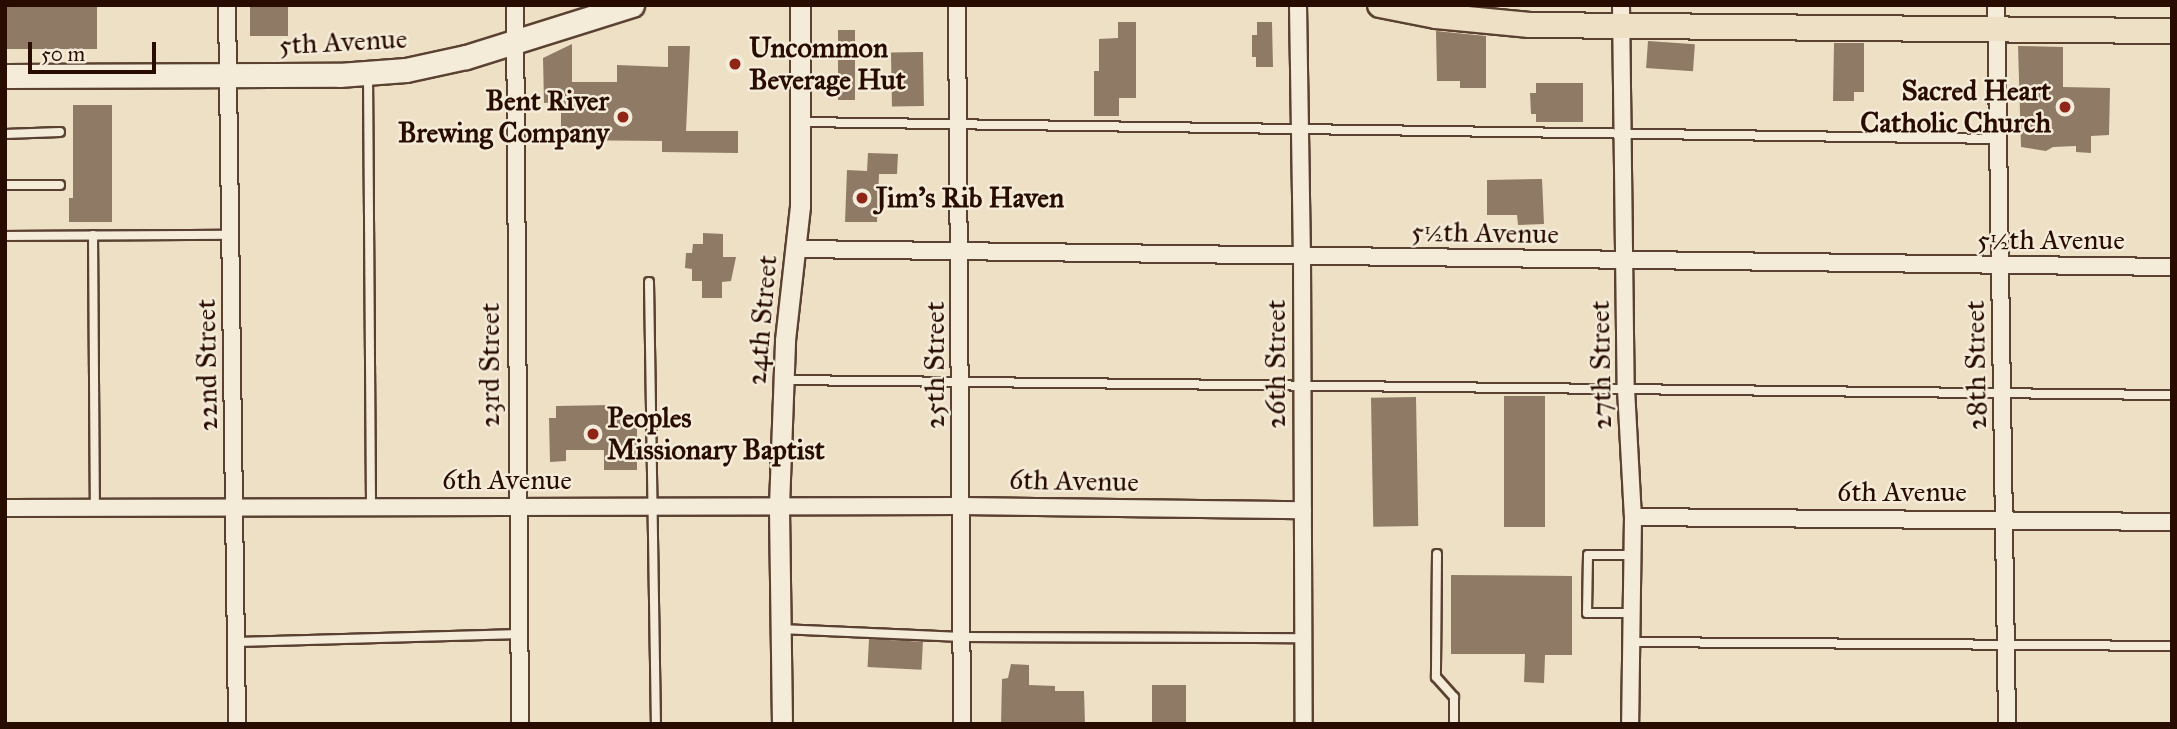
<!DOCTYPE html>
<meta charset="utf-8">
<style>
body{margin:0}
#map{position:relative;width:2177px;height:729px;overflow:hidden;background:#eee0c5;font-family:"IM FELL Great Primer",serif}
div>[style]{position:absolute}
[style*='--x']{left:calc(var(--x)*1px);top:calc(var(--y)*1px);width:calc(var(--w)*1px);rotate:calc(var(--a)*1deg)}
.building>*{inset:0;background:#8f7a66;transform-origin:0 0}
.roads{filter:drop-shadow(2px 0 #5a4131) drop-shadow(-2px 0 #5a4131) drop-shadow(0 2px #5a4131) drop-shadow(0 -2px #5a4131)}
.service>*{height:8px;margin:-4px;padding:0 4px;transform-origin:4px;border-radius:4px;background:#f4ebd9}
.minor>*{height:16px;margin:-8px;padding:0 8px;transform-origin:8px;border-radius:8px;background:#f4ebd9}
.tertiary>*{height:19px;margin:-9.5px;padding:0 9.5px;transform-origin:9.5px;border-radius:9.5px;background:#f4ebd9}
.secondary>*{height:23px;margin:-11.5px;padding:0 11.5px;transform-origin:11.5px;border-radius:11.5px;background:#f4ebd9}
.primary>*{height:24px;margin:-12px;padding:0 12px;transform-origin:12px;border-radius:12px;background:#eee0c5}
.dots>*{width:19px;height:19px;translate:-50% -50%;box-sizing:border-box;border:4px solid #f4ebd9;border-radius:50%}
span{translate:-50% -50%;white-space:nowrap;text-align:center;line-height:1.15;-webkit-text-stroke:5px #f4ebd9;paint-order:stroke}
.street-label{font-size:28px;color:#290c00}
.poi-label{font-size:28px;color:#290c00;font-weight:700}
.left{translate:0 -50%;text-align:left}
.right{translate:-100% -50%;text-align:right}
.frame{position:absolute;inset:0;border:7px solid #290c00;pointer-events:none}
.scale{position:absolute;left:28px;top:42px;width:128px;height:32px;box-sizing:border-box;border:4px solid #290c00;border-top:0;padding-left:9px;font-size:21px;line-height:24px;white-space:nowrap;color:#290c00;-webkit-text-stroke:5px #f4ebd9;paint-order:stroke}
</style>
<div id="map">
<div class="building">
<i style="left:5px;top:5px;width:92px;height:44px"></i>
<i style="left:250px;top:5px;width:38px;height:31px"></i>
<i style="clip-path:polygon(1118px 22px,1136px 22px,1136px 98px,1119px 98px,1119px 116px,1094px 116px,1094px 71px,1099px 71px,1099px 39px,1118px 38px)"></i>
<i style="clip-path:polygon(1257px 22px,1272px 22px,1273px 67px,1256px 67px,1256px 57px,1252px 57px,1252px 35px,1257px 35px)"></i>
<i style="left:838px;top:30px;width:17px;height:70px"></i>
<i style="clip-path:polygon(1436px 31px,1486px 36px,1486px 88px,1460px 88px,1460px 81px,1437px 81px)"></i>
<i style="left:1648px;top:41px;width:47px;height:27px;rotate:4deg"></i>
<i style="clip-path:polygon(1834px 43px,1864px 43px,1864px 92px,1854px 92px,1854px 101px,1833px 101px)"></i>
<i style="clip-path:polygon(572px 44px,572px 82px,617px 82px,617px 65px,668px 67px,668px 46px,690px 46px,686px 131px,738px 131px,738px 153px,662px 152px,662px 141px,561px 140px,561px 102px,544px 103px,543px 58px)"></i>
<i style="clip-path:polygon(2018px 46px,2063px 47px,2063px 87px,2110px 88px,2109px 135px,2091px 136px,2091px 153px,2076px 152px,2076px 146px,2053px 147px,2046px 151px,2021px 147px)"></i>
<i style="left:923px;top:52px;width:54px;height:32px;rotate:89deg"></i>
<i style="clip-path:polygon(1536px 83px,1583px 83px,1583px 122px,1536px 122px,1536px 114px,1531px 114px,1530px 93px,1536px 93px)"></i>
<i style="clip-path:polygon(73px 105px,112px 105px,112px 222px,69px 222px,69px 198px,73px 198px)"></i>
<i style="clip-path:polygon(868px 153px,898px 154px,897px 174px,879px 174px,877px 222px,845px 222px,847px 170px,867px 171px)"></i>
<i style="clip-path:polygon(1542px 179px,1544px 224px,1518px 225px,1517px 215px,1487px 215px,1487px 180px)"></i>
<i style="clip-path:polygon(703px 233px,723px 234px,723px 257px,736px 257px,731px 281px,722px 282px,722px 298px,702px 298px,702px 281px,692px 281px,692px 269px,685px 268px,686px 253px,692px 253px,693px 244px,703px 244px)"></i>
<i style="left:1504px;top:396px;width:41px;height:131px"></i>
<i style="left:1416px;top:397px;width:129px;height:45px;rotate:89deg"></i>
<i style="clip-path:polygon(611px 405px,611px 418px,637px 418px,637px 470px,604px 470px,604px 450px,566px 450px,566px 461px,550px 462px,549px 418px,556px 418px,556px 406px)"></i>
<i style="clip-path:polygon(1451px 575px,1572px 576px,1572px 655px,1545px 655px,1544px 683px,1524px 682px,1525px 654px,1451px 654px)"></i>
<i style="left:869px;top:639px;width:54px;height:28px;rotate:3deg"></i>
<i style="clip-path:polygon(1011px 664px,1029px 665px,1029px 685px,1055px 686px,1055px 691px,1084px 691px,1085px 724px,1001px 724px,1002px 679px,1008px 678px)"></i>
<i style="left:1152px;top:685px;width:34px;height:39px"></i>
</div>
<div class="roads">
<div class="service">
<i style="--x:368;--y:74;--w:433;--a:89.6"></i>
<i style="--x:800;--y:122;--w:1199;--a:0.81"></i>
<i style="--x:5;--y:134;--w:55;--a:-2.1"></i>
<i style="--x:5;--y:185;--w:55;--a:0"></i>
<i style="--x:93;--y:235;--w:274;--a:89.6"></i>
<i style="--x:5;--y:236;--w:226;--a:-0.3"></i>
<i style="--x:649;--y:282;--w:442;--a:89.1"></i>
<i style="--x:783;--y:380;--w:1389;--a:0.62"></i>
<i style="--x:1437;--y:554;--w:123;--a:90.5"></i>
<i style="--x:1436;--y:677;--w:27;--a:48"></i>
<i style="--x:1454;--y:697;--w:27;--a:90"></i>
<i style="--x:1631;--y:613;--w:44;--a:180"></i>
<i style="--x:1587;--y:613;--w:58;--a:-89"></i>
<i style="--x:1588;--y:555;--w:44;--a:0"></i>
<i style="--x:780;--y:629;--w:182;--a:2.5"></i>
<i style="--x:962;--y:637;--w:341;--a:0.2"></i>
<i style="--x:237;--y:642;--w:284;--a:-1.6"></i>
<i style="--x:1631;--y:642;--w:541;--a:0.42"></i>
</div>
<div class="minor">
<i style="--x:227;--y:5;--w:719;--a:89.2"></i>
<i style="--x:515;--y:5;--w:719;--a:89.6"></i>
<i style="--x:957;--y:5;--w:719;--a:89.6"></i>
<i style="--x:1298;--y:5;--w:251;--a:89.1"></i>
<i style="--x:1302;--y:256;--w:468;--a:89.8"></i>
<i style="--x:1621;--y:5;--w:384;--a:89.3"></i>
<i style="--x:1626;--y:389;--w:128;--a:86.9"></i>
<i style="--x:1633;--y:517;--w:207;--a:90.8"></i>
<i style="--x:1996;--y:5;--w:719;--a:89.12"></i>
<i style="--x:797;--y:249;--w:1375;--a:0.75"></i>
<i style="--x:5;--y:508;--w:957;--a:-0.12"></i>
<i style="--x:962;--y:506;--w:341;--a:0.7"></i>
<i style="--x:1633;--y:517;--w:539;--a:0.53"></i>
</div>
<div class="tertiary">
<i style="--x:782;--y:724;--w:218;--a:-90.8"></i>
<i style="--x:779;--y:506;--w:166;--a:-87.9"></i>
<i style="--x:785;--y:340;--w:135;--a:-83.6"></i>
<i style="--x:800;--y:206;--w:201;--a:-90"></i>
</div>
<div class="secondary">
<i style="--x:5;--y:76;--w:334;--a:-0.2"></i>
<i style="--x:339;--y:75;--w:67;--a:-4.3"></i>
<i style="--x:406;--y:70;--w:61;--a:-12.2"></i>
<i style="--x:466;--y:57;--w:174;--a:-17.4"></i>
</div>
<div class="primary">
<i style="--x:1380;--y:5;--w:57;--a:11.1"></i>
<i style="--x:1436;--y:16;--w:94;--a:5.5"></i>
<i style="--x:1530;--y:25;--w:642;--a:0.54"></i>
</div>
</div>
<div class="dots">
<i style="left:735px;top:64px;background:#8f2418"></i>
<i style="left:2065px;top:107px;background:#8f2418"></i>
<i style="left:623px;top:117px;background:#8f2418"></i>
<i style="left:862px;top:198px;background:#8f2418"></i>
<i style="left:593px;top:434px;background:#8f2418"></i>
</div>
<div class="street-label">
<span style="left:343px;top:42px;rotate:-3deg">5th Avenue</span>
<span style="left:1485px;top:233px;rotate:1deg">5½th Avenue</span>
<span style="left:2051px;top:240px">5½th Avenue</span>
<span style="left:762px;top:320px;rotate:-85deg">24th Street</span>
<span style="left:1276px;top:364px;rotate:-90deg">26th Street</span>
<span style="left:207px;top:365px;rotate:-91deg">22nd Street</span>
<span style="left:490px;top:365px;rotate:-90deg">23rd Street</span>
<span style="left:935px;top:365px;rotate:-90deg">25th Street</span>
<span style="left:1601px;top:365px;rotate:-91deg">27th Street</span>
<span style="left:1976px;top:365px;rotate:-91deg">28th Street</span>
<span style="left:507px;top:480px">6th Avenue</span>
<span style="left:1074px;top:481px;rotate:1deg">6th Avenue</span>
<span style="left:1902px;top:492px">6th Avenue</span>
</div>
<div class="poi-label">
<span class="left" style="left:749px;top:64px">Uncommon<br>Beverage Hut</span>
<span class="right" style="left:2051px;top:107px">Sacred Heart<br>Catholic Church</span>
<span class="right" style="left:609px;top:117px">Bent River<br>Brewing Company</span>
<span class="left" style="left:876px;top:198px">Jim's Rib Haven</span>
<span class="left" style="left:607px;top:434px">Peoples<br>Missionary Baptist</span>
</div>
<div class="frame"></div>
<div class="scale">50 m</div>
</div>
